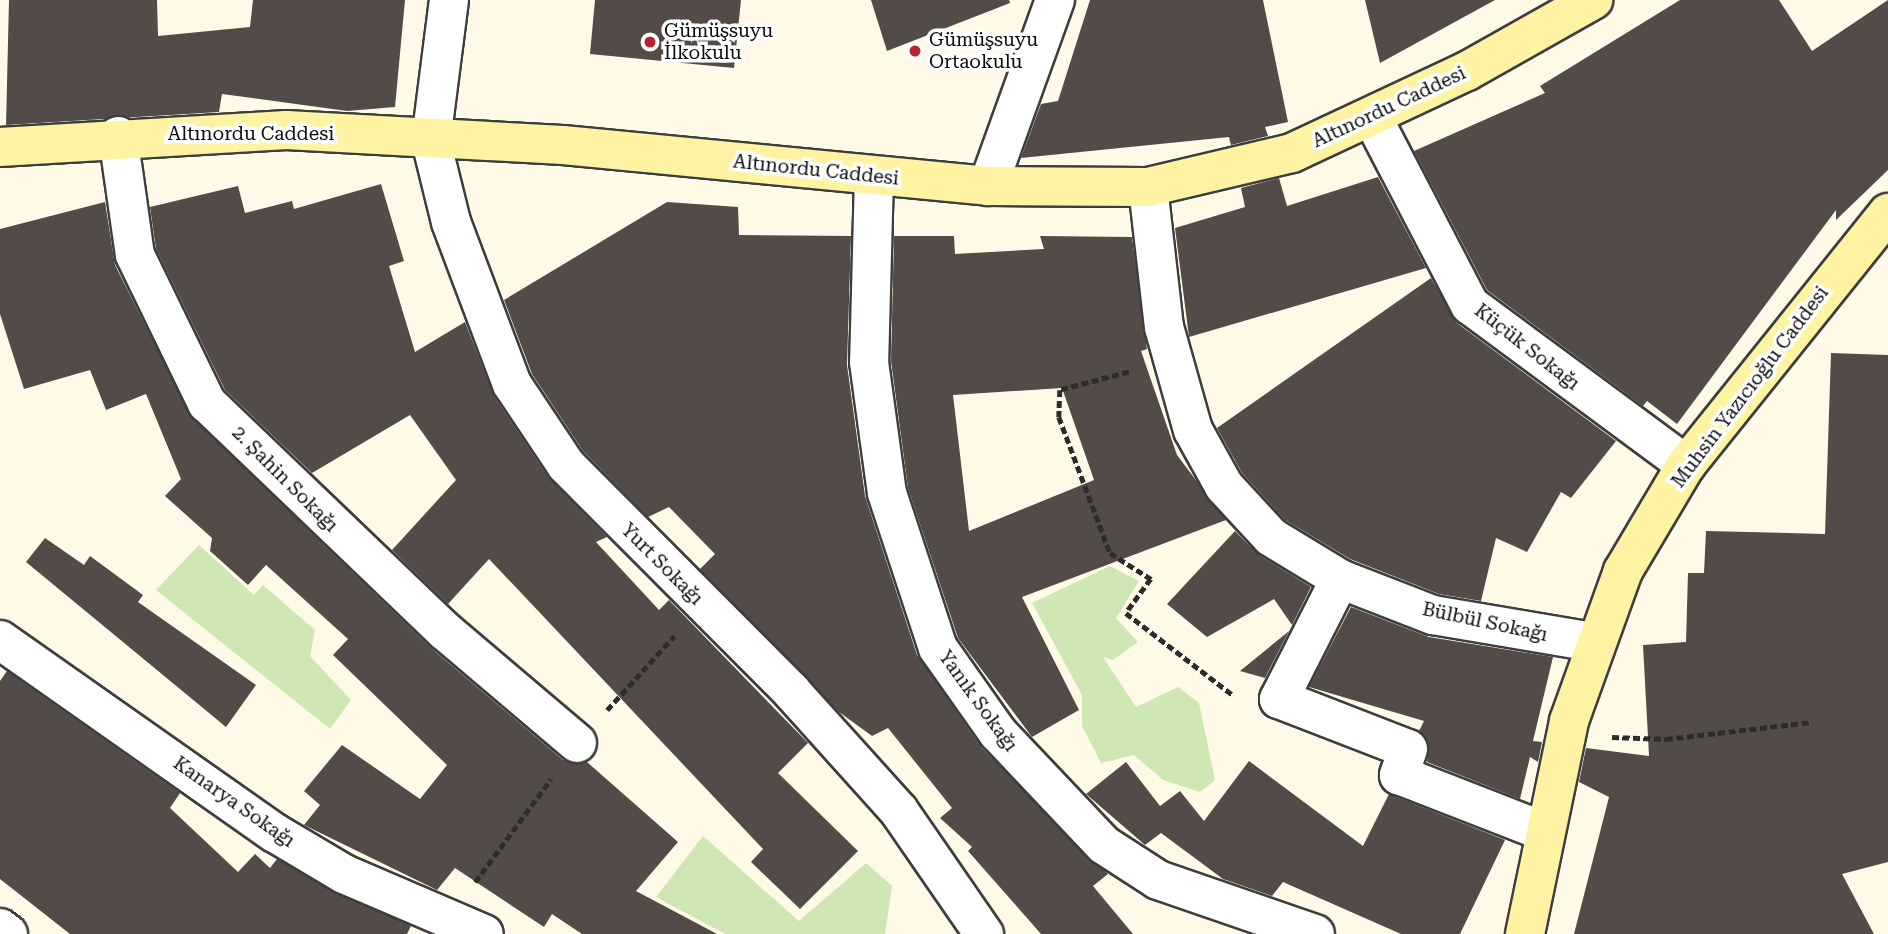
<!DOCTYPE html>
<meta charset="utf-8">
<style>
body{margin:0}
#map{position:relative;width:1888px;height:934px;overflow:hidden;background:#fffae7;font-family:"Roboto Serif",serif}
div>[style]{position:absolute}
[style*='--x']{left:calc(var(--x)*1px);top:calc(var(--y)*1px);width:calc(var(--w)*1px);rotate:calc(var(--a)*1deg)}
.green>*{inset:0;background:#cee7b3}
.building>*{inset:0;background:#524b47}
.path>*{height:4.5px;margin-top:-2.25px;transform-origin:0;background:repeating-linear-gradient(90deg,#2c2c2c 0 7px,transparent 0 10.5px)}
.roads{filter:drop-shadow(2px 0 #3d3d3d) drop-shadow(-2px 0 #3d3d3d) drop-shadow(0 2px #3d3d3d) drop-shadow(0 -2px #3d3d3d)}
.street>*{height:38px;margin:-19px;padding:0 19px;transform-origin:19px;border-radius:19px;background:#fff}
.secondary>*{height:38px;margin:-19px;padding:0 19px;transform-origin:19px;border-radius:19px;background:#fef3a3}
.dots>*{width:19px;height:19px;translate:-50% -50%;box-sizing:border-box;border:4px solid #fff;border-radius:50%}
span{translate:-50% -50%;white-space:nowrap;text-align:center;line-height:1.15;-webkit-text-stroke:7px #fff;paint-order:stroke}
.poi-label{font-size:19px;color:#0a0a0a}
.left{translate:0 -50%;text-align:left}
.street-label{font-size:19px;color:#0a0a0a}
</style>
<div id="map">
<div class="green">
<i style="clip-path:polygon(199px 545px,254px 595px,263px 585px,315px 630px,310px 656px,351px 700px,330px 729px,156px 590px)"></i>
<i style="clip-path:polygon(1110px 566px,1139px 581px,1116px 618px,1138px 642px,1113px 660px,1103px 657px,1136px 707px,1178px 687px,1199px 703px,1215px 780px,1200px 792px,1163px 780px,1134px 755px,1101px 763px,1082px 726px,1082px 695px,1032px 603px)"></i>
<i style="clip-path:polygon(703px 836px,799px 921px,866px 863px,892px 886px,885px 934px,725px 934px,656px 897px)"></i>
</div>
<div class="building">
<i style="clip-path:polygon(9px 0,157px 0,158px 36px,250px 27px,253px 0,405px 0,395px 107px,347px 111px,222px 94px,219px 112px,6px 125px)"></i>
<i style="clip-path:polygon(595px 0,741px 0,734px 68px,590px 54px)"></i>
<i style="clip-path:polygon(871px 0,1009px 0,1010px 3px,887px 51px)"></i>
<i style="clip-path:polygon(1090px 0,1263px 0,1288px 122px,1265px 127px,1268px 136px,1231px 145px,1229px 137px,1021px 158px,1041px 104px,1058px 101px)"></i>
<i style="clip-path:polygon(1365px 0,1495px 0,1380px 63px)"></i>
<i style="clip-path:polygon(1680px 0,1779px 0,1812px 51px,1888px 0,1888px 170px,1836px 220px,1836px 210px,1677px 424px,1647px 401px,1643px 406px,1487px 290px,1414px 151px,1545px 93px,1540px 86px)"></i>
<i style="clip-path:polygon(1378px 177px,1426px 268px,1189px 337px,1175px 228px,1245px 207px,1241px 188px,1279px 178px,1287px 206px)"></i>
<i style="clip-path:polygon(381px 184px,404px 261px,389px 266px,415px 352px,465px 322px,494px 396px,548px 477px,607px 537px,596px 542px,659px 610px,669px 600px,808px 743px,778px 773px,858px 851px,800px 909px,751px 862px,763px 849px,489px 559px,448px 604px,392px 550px,456px 480px,410px 415px,312px 473px,225px 390px,156px 249px,150px 207px,238px 186px,245px 213px,292px 201px,294px 209px)"></i>
<i style="clip-path:polygon(105px 202px,115px 265px,192px 418px,431px 648px,563px 760px,587px 762px,678px 842px,636px 891px,717px 934px,582px 934px,552px 914px,544px 927px,455px 868px,437px 890px,304px 825px,320px 805px,304px 791px,342px 745px,420px 799px,447px 765px,333px 655px,348px 639px,266px 565px,248px 585px,210px 551px,212px 538px,165px 496px,181px 479px,146px 394px,106px 410px,90px 370px,24px 389px,0 314px,0 229px)"></i>
<i style="clip-path:polygon(667px 202px,738px 207px,739px 235px,851px 236px,847px 365px,865px 496px,917px 655px,982px 748px,1108px 874px,1093px 886px,1133px 934px,1041px 934px,968px 851px,972px 847px,940px 818px,952px 808px,888px 728px,872px 736px,839px 712px,700px 569px,715px 554px,669px 507px,648px 517px,583px 451px,532px 374px,504px 300px)"></i>
<i style="clip-path:polygon(evenodd,894px 236px,954px 236px,955px 254px,1044px 249px,1040px 236px,1132px 237px,1147px 349px,1141px 351px,1177px 455px,1226px 520px,1022px 597px,1079px 710px,1032px 737px,958px 638px,908px 488px,891px 361px,894px 236px,1062px 388px,1094px 480px,969px 531px,953px 395px,1062px 388px)"></i>
<i style="clip-path:polygon(1431px 278px,1457px 323px,1616px 441px,1571px 498px,1561px 492px,1527px 552px,1496px 538px,1481px 601px,1439px 594px,1350px 559px,1285px 520px,1242px 473px,1217px 428px)"></i>
<i style="clip-path:polygon(1831px 353px,1888px 355px,1888px 862px,1842px 874px,1874px 934px,1574px 934px,1609px 797px,1579px 782px,1586px 748px,1649px 756px,1643px 645px,1686px 642px,1688px 573px,1704px 573px,1706px 531px,1825px 534px)"></i>
<i style="clip-path:polygon(1235px 531px,1259px 555px,1311px 587px,1292px 625px,1274px 599px,1207px 637px,1167px 604px)"></i>
<i style="clip-path:polygon(45px 538px,84px 565px,90px 556px,143px 595px,138px 602px,256px 685px,226px 727px,26px 562px)"></i>
<i style="clip-path:polygon(1351px 607px,1429px 637px,1553px 657px,1533px 741px,1542px 742px,1538px 762px,1530px 757px,1520px 799px,1427px 762px,1429px 744px,1419px 731px,1424px 721px,1309px 687px)"></i>
<i style="clip-path:polygon(1289px 631px,1265px 678px,1240px 671px)"></i>
<i style="clip-path:polygon(7px 671px,180px 793px,170px 808px,238px 872px,255px 854px,270px 868px,277px 859px,411px 926px,407px 934px,70px 934px,0 879px,0 681px)"></i>
<i style="clip-path:polygon(1249px 761px,1363px 846px,1389px 794px,1505px 840px,1460px 934px,1401px 934px,1283px 882px,1272px 896px,1223px 879px,1161px 833px,1145px 845px,1086px 794px,1126px 762px,1160px 806px,1180px 791px,1204px 821px)"></i>
</div>
<div class="path">
<i style="--x:1129;--y:372;--w:71;--a:165.4"></i>
<i style="--x:1060;--y:390;--w:27;--a:92"></i>
<i style="--x:1059;--y:417;--w:145;--a:69.4"></i>
<i style="--x:1110;--y:553;--w:49;--a:32.4"></i>
<i style="--x:1151;--y:579;--w:42;--a:126.3"></i>
<i style="--x:1126;--y:613;--w:136;--a:37.5"></i>
<i style="--x:607;--y:710;--w:100;--a:-47.8"></i>
<i style="--x:1612;--y:737;--w:54;--a:2.1"></i>
<i style="--x:1666;--y:739;--w:147;--a:-6.6"></i>
<i style="--x:475;--y:882;--w:128;--a:-53.6"></i>
</div>
<div class="roads">
<div class="street">
<i style="--x:449;--y:0;--w:142;--a:97.3"></i>
<i style="--x:431;--y:141;--w:83;--a:76.1"></i>
<i style="--x:451;--y:222;--w:173;--a:69.4"></i>
<i style="--x:512;--y:384;--w:97;--a:56.3"></i>
<i style="--x:566;--y:465;--w:319;--a:45.1"></i>
<i style="--x:791;--y:691;--w:161;--a:48"></i>
<i style="--x:899;--y:811;--w:150;--a:55.4"></i>
<i style="--x:1372;--y:117;--w:212;--a:62.5"></i>
<i style="--x:1470;--y:305;--w:269;--a:36.5"></i>
<i style="--x:118;--y:136;--w:120;--a:81.9"></i>
<i style="--x:135;--y:255;--w:165;--a:64.1"></i>
<i style="--x:207;--y:403;--w:330;--a:43.8"></i>
<i style="--x:445;--y:631;--w:173;--a:40.3"></i>
<i style="--x:874;--y:176;--w:186;--a:91.5"></i>
<i style="--x:869;--y:362;--w:132;--a:82.2"></i>
<i style="--x:887;--y:493;--w:163;--a:71.8"></i>
<i style="--x:938;--y:648;--w:104;--a:54.8"></i>
<i style="--x:998;--y:733;--w:154;--a:46.6"></i>
<i style="--x:1104;--y:845;--w:64;--a:32.9"></i>
<i style="--x:1158;--y:880;--w:166;--a:19"></i>
<i style="--x:988;--y:186;--w:198;--a:-70.2"></i>
<i style="--x:1148;--y:187;--w:141;--a:83.5"></i>
<i style="--x:1164;--y:327;--w:107;--a:74.3"></i>
<i style="--x:1193;--y:430;--w:64;--a:61"></i>
<i style="--x:1224;--y:486;--w:69;--a:47.3"></i>
<i style="--x:1271;--y:537;--w:81;--a:31.3"></i>
<i style="--x:1340;--y:579;--w:100;--a:21.2"></i>
<i style="--x:1433;--y:615;--w:162;--a:9.6"></i>
<i style="--x:1340;--y:579;--w:135;--a:116.9"></i>
<i style="--x:1279;--y:699;--w:138;--a:21.2"></i>
<i style="--x:1408;--y:749;--w:28;--a:109"></i>
<i style="--x:1399;--y:775;--w:155;--a:21.3"></i>
<i style="--x:0;--y:640;--w:336;--a:35.1"></i>
<i style="--x:275;--y:833;--w:80;--a:30.7"></i>
<i style="--x:344;--y:874;--w:152;--a:23.2"></i>
<i style="--x:0;--y:928;--w:10;--a:37"></i>
</div>
<div class="secondary">
<i style="--x:0;--y:147;--w:287;--a:-3.4"></i>
<i style="--x:286;--y:130;--w:277;--a:3.1"></i>
<i style="--x:563;--y:145;--w:427;--a:5.5"></i>
<i style="--x:988;--y:186;--w:160;--a:0.4"></i>
<i style="--x:1148;--y:187;--w:148;--a:-13.3"></i>
<i style="--x:1292;--y:153;--w:193;--a:-25.1"></i>
<i style="--x:1467;--y:71;--w:145;--a:-29.4"></i>
<i style="--x:1525;--y:934;--w:217;--a:-78.3"></i>
<i style="--x:1569;--y:721;--w:159;--a:-70.2"></i>
<i style="--x:1623;--y:571;--w:123;--a:-59.3"></i>
<i style="--x:1686;--y:465;--w:323;--a:-51.3"></i>
</div>
</div>
<div class="dots">
<i style="left:650px;top:42px;background:#b6252e"></i>
<i style="left:915px;top:51px;background:#b6252e"></i>
</div>
<div class="poi-label">
<span class="left" style="left:664px;top:42px">Gümüşsuyu<br>İlkokulu</span>
<span class="left" style="left:929px;top:51px">Gümüşsuyu<br>Ortaokulu</span>
</div>
<div class="street-label">
<span style="left:1389px;top:107px;rotate:-25deg">Altınordu Caddesi</span>
<span style="left:251px;top:134px">Altınordu Caddesi</span>
<span style="left:816px;top:170px;rotate:6deg">Altınordu Caddesi</span>
<span style="left:1527px;top:347px;rotate:38deg">Küçük Sokağı</span>
<span style="left:1750px;top:387px;rotate:-53deg">Muhsin Yazıcıoğlu Caddesi</span>
<span style="left:285px;top:479px;rotate:45deg">2. Şahin Sokağı</span>
<span style="left:662px;top:564px;rotate:45deg">Yurt Sokağı</span>
<span style="left:1485px;top:622px;rotate:12deg">Bülbül Sokağı</span>
<span style="left:978px;top:701px;rotate:54deg">Yanık Sokağı</span>
<span style="left:234px;top:802px;rotate:35deg">Kanarya Sokağı</span>
</div>
</div>
